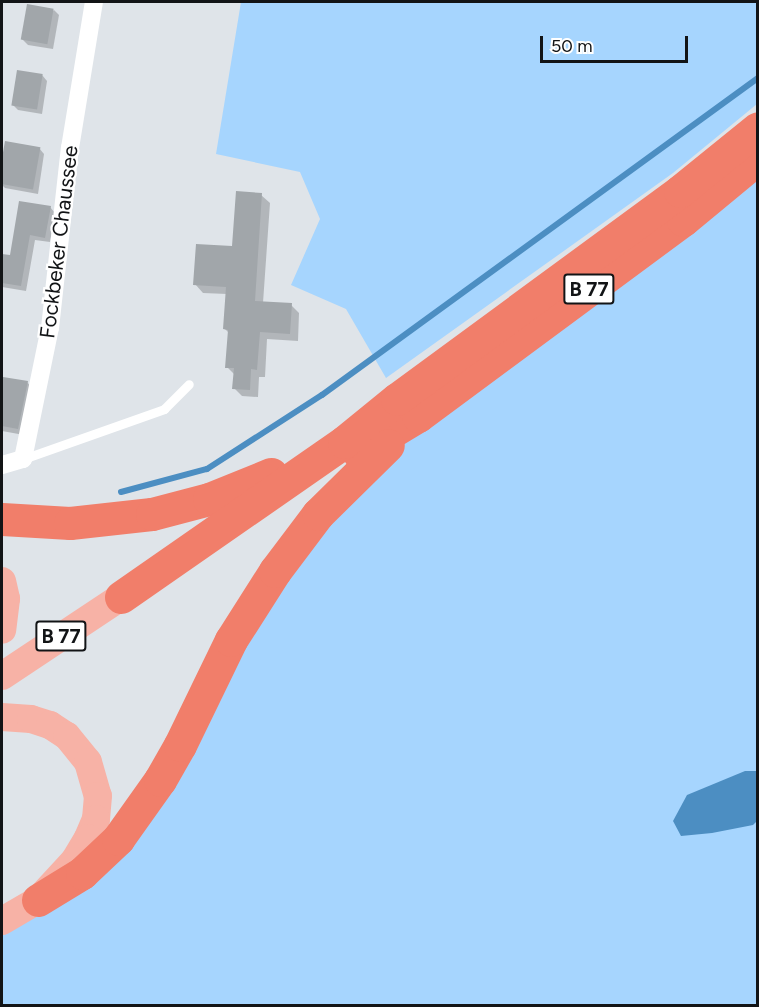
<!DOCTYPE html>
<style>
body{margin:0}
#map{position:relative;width:759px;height:1007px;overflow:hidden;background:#dfe4e9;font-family:Figtree,sans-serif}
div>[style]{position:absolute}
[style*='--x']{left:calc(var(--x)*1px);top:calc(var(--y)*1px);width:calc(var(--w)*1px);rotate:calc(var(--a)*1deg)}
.green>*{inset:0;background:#a6d5fe}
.water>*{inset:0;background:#4c8ec2}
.shadow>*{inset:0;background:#0003}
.stream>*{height:6px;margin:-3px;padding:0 3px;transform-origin:3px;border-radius:3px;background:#4c8ec2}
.building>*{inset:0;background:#a1a6aa;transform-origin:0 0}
.lane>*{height:9px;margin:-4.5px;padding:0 4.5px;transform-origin:4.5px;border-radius:4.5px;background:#fff}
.street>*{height:18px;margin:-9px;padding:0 9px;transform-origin:9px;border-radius:9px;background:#fff}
.primary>*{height:28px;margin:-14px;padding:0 14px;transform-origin:14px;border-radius:14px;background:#f7b2a6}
.highway>*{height:33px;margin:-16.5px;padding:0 16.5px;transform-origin:16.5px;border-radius:16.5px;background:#f17e6a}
span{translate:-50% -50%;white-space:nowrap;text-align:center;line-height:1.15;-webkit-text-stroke:4.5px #fff;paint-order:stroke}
.shield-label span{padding:2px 4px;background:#fff;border:2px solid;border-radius:4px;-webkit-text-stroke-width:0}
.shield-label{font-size:20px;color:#121416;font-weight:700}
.street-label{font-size:21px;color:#121416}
.frame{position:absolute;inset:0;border:3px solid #121416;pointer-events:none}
.scale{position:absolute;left:540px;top:36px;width:148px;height:27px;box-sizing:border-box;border:3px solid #121416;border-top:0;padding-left:8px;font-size:18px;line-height:21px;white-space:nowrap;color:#121416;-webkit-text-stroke:4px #fff;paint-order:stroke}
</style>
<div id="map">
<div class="green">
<i style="clip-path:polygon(241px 2px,757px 2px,757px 104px,673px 173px,386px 378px,346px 309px,291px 285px,320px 219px,300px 172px,216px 154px)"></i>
<i style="clip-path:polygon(757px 171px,757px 1005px,2px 1006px,2px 936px,78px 886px,254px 615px,330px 516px,417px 430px,595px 306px)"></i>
</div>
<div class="water">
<i style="clip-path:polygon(745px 771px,757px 771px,757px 821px,753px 825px,712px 833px,681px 836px,673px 821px,687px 795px)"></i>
</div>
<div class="shadow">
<i style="clip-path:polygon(54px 10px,59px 15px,53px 49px,28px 45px,22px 39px)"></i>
<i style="clip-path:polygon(42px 75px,47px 81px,42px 114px,18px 110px,13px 105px)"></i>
<i style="clip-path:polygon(6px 143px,39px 148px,44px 154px,38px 194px,5px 188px,2px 185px)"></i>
<i style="clip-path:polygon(261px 195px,270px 203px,263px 303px,291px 305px,299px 313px,298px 341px,267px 339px,265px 377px,259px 377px,258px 397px,242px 396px,234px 388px,235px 375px,227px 367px,229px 333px,225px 329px,227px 294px,203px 293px,195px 284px,233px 248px)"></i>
<i style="clip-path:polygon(50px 207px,55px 213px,50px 242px,35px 240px,26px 291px,2px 287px,2px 255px,11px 257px)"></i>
<i style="clip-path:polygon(5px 379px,27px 382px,33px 389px,24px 435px,2px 431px)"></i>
</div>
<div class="stream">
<i style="--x:121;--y:492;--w:89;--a:-15"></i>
<i style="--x:207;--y:469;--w:137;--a:-32.8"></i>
<i style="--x:322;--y:395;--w:539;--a:-36.02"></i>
</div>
<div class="building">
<i style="left:27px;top:4px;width:27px;height:36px;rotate:10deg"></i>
<i style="left:17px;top:70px;width:26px;height:36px;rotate:9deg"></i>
<i style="left:5px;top:141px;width:36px;height:43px;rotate:10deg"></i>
<i style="clip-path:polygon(236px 191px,262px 193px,255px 301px,292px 303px,290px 334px,260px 332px,257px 370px,251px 369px,250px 390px,232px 389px,234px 368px,225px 368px,228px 330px,223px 329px,226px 287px,193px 285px,196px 244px,232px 246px)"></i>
<i style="clip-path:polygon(19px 201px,51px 206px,45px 238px,30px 235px,21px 286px,2px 283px,2px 254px,10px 255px)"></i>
<i style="clip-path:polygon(3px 377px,28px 381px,18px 429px,2px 426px)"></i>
</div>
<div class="lane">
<i style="--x:23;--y:459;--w:150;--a:-19.5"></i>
<i style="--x:164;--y:409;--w:35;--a:-45"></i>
</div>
<div class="street">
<i style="--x:2;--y:465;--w:22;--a:-16"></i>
<i style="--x:23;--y:459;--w:134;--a:-78.4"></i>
<i style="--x:50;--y:328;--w:181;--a:-83.7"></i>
<i style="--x:70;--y:148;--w:148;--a:-80.7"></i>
</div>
<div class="primary">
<i style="--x:2;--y:581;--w:18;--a:77"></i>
<i style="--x:6;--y:599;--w:31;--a:97"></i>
<i style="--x:2;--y:676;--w:143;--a:-33.6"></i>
<i style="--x:2;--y:717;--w:29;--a:4"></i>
<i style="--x:31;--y:719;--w:20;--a:18"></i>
<i style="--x:50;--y:725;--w:20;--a:33"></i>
<i style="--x:67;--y:736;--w:33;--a:51"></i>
<i style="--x:88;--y:762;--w:35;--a:74"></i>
<i style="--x:98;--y:796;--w:23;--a:95"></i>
<i style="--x:96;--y:819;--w:21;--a:113"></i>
<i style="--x:88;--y:838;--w:27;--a:121"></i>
<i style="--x:74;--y:861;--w:53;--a:132.7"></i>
<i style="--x:38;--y:900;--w:42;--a:149.7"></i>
</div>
<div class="highway">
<i style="--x:358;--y:452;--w:70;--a:-31"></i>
<i style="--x:418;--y:416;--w:330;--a:-36.5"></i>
<i style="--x:683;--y:220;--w:97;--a:-39.6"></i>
<i style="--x:2;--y:519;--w:68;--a:3.4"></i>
<i style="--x:70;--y:523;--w:82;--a:-6.3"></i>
<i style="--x:152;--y:514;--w:59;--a:-14.7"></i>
<i style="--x:209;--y:499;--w:67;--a:-22"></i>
<i style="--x:121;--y:597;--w:272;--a:-34.8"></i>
<i style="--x:344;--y:442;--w:68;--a:-39.1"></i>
<i style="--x:397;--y:399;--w:351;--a:-36.3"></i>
<i style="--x:680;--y:191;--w:100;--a:-38.9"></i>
<i style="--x:38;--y:900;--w:52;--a:-31.5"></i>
<i style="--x:82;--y:873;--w:50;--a:-43.4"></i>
<i style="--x:118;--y:839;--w:72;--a:-54.6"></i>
<i style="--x:160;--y:780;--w:40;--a:-60.3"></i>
<i style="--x:180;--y:745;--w:117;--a:-64.1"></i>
<i style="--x:231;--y:640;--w:82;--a:-57.5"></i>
<i style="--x:275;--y:571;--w:71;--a:-53"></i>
<i style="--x:318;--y:514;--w:98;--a:-44.6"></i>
</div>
<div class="shield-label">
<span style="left:589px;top:289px">B 77</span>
<span style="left:61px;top:636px">B 77</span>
</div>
<div class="street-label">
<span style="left:59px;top:242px;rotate:-83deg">Fockbeker Chaussee</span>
</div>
<div class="frame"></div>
<div class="scale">50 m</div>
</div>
